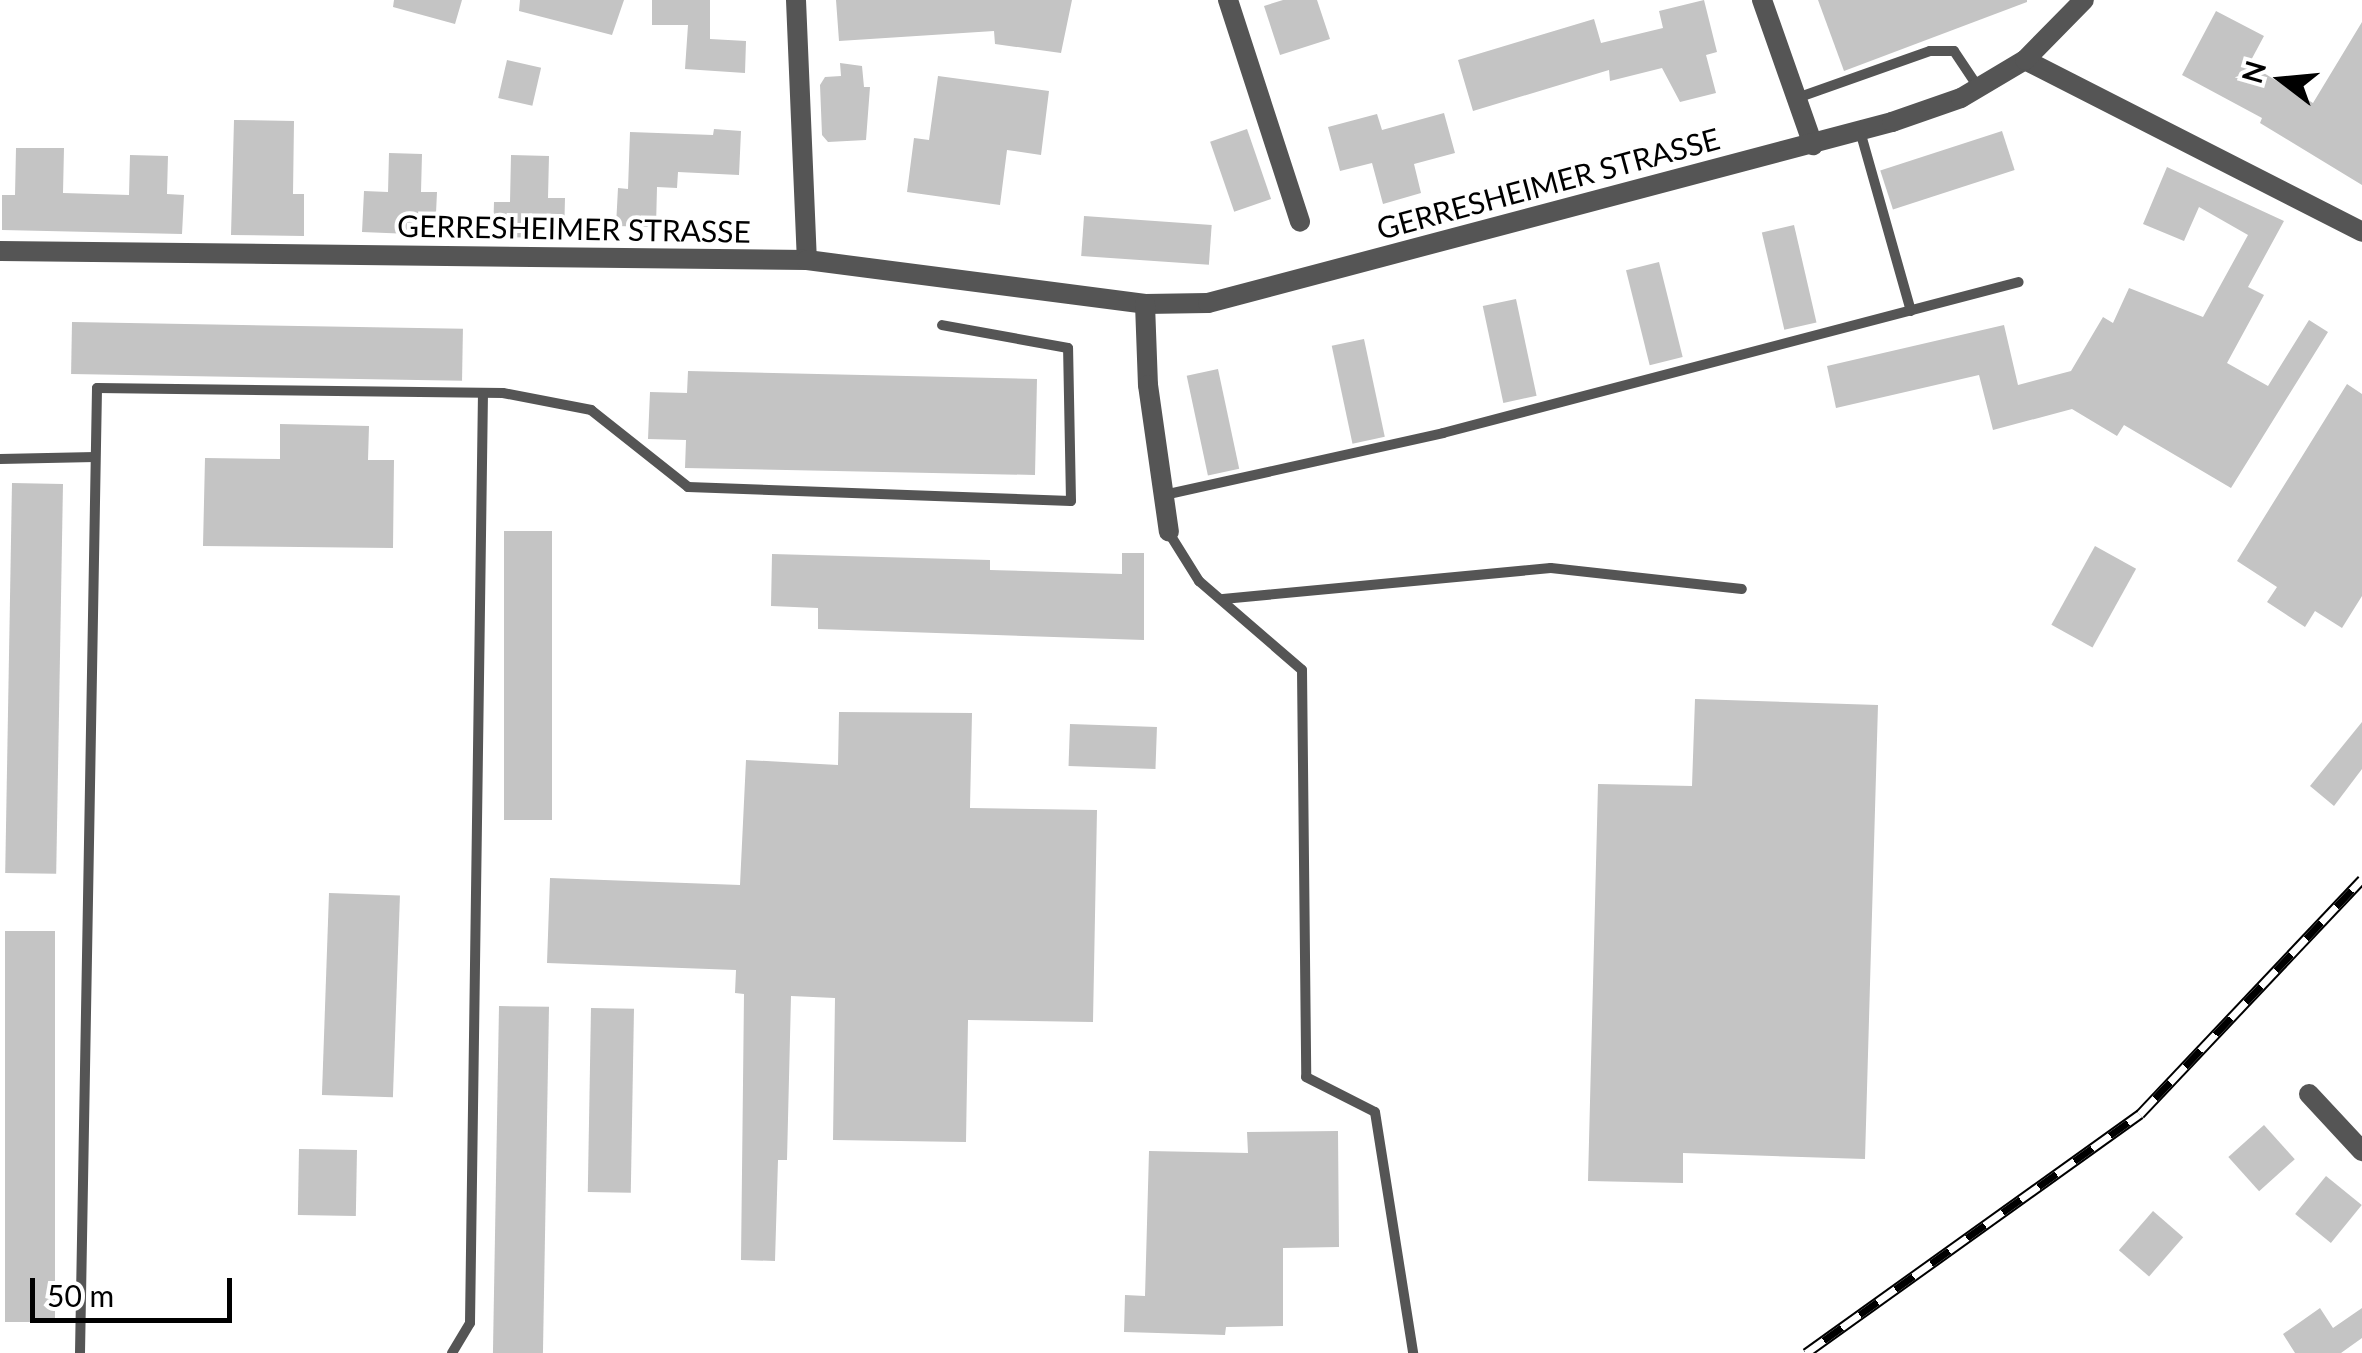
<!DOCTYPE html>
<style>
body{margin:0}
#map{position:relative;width:2362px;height:1353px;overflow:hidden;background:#fff;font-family:Lato,sans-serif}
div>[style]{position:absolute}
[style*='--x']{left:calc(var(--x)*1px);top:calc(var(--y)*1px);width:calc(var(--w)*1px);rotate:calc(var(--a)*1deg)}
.building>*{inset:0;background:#c4c4c4;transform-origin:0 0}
.lane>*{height:10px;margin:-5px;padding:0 5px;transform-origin:5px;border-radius:5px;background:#555}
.street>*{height:20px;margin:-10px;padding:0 10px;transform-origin:10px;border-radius:10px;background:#555}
.rail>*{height:11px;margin-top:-5.5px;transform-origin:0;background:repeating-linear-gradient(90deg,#fff 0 22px,#000 0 44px);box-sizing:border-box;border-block:2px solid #000}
span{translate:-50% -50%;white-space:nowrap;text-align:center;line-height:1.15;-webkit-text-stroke:8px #fff;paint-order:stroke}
.street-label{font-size:30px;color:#000}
.north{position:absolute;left:2232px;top:30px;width:100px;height:100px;-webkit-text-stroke:8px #fff;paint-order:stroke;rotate:286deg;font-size:28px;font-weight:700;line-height:40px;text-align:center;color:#000}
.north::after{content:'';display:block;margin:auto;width:35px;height:45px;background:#000;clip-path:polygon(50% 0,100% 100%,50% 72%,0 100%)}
.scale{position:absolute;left:30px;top:1278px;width:202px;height:45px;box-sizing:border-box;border:5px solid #000;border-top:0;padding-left:12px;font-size:30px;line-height:35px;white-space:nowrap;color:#000;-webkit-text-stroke:8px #fff;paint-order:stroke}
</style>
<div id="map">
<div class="building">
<i style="clip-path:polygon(394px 0,462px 0,455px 24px,393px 7px)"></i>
<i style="clip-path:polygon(520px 0,624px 0,612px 35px,519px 11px)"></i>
<i style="clip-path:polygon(652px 0,710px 0,710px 39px,746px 41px,745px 73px,685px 69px,688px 25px,652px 25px)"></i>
<i style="clip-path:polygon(836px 0,1072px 0,1061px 53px,995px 44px,994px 31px,839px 41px)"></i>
<i style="clip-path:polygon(1283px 0,1317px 0,1330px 39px,1280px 55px,1264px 6px)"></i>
<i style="clip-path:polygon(1704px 0,1717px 52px,1706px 55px,1716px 93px,1680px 102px,1662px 68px,1610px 81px,1609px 70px,1473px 111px,1458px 60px,1594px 19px,1601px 43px,1663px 28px,1659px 11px)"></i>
<i style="clip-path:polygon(1818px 0,2027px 0,2027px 2px,1844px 71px)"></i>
<i style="clip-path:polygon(2216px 11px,2264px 36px,2249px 64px,2313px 103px,2362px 22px,2362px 185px,2260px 123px,2262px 118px,2182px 75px)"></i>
<i style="left:507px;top:60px;width:35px;height:39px;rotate:13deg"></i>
<i style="clip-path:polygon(840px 63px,862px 66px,864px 87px,870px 87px,866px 140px,828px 142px,822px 135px,820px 85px,825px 77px,841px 76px)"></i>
<i style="clip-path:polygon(938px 76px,1049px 91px,1041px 155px,1007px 150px,1000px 205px,907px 192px,914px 138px,929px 140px)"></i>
<i style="clip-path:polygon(1444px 113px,1455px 153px,1414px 164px,1421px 193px,1383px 204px,1372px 163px,1340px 171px,1328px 127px,1377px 114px,1382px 130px)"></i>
<i style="clip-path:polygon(234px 120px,294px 121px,293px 194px,304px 194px,304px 236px,231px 235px)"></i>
<i style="clip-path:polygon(714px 129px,741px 131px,739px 175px,678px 172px,677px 188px,657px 187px,656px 227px,616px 226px,618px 188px,628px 189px,630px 132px,713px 135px)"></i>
<i style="left:1247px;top:129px;width:74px;height:39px;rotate:71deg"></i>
<i style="left:2002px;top:131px;width:41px;height:128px;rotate:72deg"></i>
<i style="clip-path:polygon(16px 148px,64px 148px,63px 193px,129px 195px,130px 155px,168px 156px,167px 194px,184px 195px,182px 234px,2px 230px,2px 195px,15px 195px)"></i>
<i style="clip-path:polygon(389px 153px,422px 154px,421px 192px,437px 192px,435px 235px,362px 232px,364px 191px,388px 192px)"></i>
<i style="clip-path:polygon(511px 155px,549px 156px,548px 198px,565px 198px,564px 238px,493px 237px,494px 202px,510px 202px)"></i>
<i style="clip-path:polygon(2167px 167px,2284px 221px,2248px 287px,2264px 295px,2227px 363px,2268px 386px,2309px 320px,2328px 332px,2231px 488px,2124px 425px,2117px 436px,2072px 409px,1993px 430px,1979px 375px,1836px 408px,1827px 366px,2004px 325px,2018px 385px,2071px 371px,2103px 317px,2113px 323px,2129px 288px,2203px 317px,2248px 235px,2199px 207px,2184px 241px,2143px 224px)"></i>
<i style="left:1084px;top:216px;width:128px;height:40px;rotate:4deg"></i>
<i style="left:1794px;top:225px;width:100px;height:33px;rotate:77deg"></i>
<i style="left:1659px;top:262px;width:98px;height:34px;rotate:76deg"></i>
<i style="left:1516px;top:299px;width:99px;height:34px;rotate:78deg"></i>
<i style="left:72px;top:322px;width:391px;height:52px;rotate:1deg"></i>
<i style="left:1364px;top:339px;width:100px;height:33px;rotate:78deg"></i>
<i style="left:1218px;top:369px;width:102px;height:32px;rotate:78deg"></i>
<i style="clip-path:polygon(688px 371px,1037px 379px,1035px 475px,685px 468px,686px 440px,648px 439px,650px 392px,687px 393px)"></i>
<i style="clip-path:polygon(2347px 384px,2362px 394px,2362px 596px,2342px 628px,2315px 611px,2305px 627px,2267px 602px,2277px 587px,2237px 561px)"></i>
<i style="clip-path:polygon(280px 424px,369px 426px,368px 460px,394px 460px,393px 548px,203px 546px,205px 458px,280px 459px)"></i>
<i style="left:12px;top:483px;width:51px;height:390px;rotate:1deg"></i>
<i style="left:504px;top:531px;width:48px;height:289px"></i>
<i style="left:2095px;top:546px;width:47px;height:90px;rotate:29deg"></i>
<i style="clip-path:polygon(1122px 553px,1144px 553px,1144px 640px,818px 629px,818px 608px,771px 606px,772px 554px,990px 560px,990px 570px,1122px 574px)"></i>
<i style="clip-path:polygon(1695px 699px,1878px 705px,1865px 1159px,1683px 1153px,1683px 1183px,1588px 1181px,1598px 784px,1692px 786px)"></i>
<i style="clip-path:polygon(839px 712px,972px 713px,970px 808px,1097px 810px,1093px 1022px,968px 1020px,966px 1142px,833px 1140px,835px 998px,791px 996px,787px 1160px,778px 1160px,775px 1261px,741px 1260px,744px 994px,735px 993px,736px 970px,547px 963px,550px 878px,740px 885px,746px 760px,838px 765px)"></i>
<i style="clip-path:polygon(2362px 722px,2362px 769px,2334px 806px,2310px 786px)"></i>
<i style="left:1070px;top:724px;width:87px;height:42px;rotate:2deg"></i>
<i style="left:329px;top:893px;width:71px;height:202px;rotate:2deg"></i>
<i style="left:5px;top:931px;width:50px;height:391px"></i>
<i style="left:499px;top:1006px;width:50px;height:347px;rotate:1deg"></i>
<i style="left:591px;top:1008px;width:43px;height:184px;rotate:1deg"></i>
<i style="left:2264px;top:1125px;width:46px;height:48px;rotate:48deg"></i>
<i style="clip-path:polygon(1338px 1131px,1339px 1247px,1283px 1248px,1283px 1326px,1226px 1327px,1225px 1335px,1124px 1332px,1125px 1295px,1145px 1296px,1149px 1151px,1248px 1153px,1247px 1132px)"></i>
<i style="left:299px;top:1149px;width:58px;height:66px;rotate:1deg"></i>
<i style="left:2326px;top:1176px;width:46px;height:49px;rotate:39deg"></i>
<i style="left:2153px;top:1211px;width:40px;height:52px;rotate:41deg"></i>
<i style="clip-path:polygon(2320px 1308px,2333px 1328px,2362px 1308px,2362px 1338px,2341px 1353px,2295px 1353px,2283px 1334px)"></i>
</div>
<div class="lane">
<i style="--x:1797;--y:98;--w:141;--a:-19.5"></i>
<i style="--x:1930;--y:51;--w:24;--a:0"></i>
<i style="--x:1954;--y:51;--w:43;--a:56.3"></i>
<i style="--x:1860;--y:131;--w:187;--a:74.2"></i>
<i style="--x:0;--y:459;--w:95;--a:-1.2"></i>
<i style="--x:1164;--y:495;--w:286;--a:-12.5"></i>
<i style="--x:1443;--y:433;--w:595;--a:-14.69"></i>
<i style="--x:1169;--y:533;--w:57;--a:58"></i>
<i style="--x:1199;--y:581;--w:136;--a:40.8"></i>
<i style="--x:1302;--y:670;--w:407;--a:89.4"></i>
<i style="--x:1306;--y:1077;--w:77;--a:26.9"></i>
<i style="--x:1375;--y:1112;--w:244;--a:81"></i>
<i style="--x:1223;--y:599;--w:329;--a:-5.4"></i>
<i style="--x:1551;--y:568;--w:192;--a:6.3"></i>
<i style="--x:80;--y:1353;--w:965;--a:-88.99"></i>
<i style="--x:97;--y:388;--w:406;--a:0.7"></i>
<i style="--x:503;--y:393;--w:90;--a:10.9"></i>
<i style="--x:591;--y:410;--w:124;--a:38.4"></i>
<i style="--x:688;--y:487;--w:383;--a:2.1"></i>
<i style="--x:1071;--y:501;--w:153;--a:-91.1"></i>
<i style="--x:1068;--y:348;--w:128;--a:-169.7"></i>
<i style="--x:452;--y:1353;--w:35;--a:-59"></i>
<i style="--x:470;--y:1323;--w:930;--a:-89.2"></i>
</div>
<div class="street">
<i style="--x:796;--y:0;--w:260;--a:87.6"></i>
<i style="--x:1228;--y:0;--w:233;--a:72"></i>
<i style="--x:1762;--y:0;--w:154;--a:70.6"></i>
<i style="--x:2025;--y:60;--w:378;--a:27"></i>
<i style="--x:0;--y:251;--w:807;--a:0.64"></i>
<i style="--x:807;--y:260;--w:341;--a:7.4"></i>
<i style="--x:1145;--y:304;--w:63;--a:-0.9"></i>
<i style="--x:1208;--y:303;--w:708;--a:-14.82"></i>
<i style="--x:1892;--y:122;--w:73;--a:-19.2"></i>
<i style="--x:1961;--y:98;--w:74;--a:-30.7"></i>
<i style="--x:2025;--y:60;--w:84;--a:-45.5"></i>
<i style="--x:1145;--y:304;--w:81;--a:87.9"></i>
<i style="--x:1148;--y:385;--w:148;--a:81.9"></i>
<i style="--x:2309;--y:1094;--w:78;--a:47.1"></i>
</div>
<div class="rail">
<i style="--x:1806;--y:1353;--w:411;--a:-35.6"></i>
<i style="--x:2140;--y:1114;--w:323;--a:-46.6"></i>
</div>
<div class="street-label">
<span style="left:1548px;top:183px;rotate:-15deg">GERRESHEIMER STRASSE</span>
<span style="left:574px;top:228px;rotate:1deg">GERRESHEIMER STRASSE</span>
</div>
<div class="north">N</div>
<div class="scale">50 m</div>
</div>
